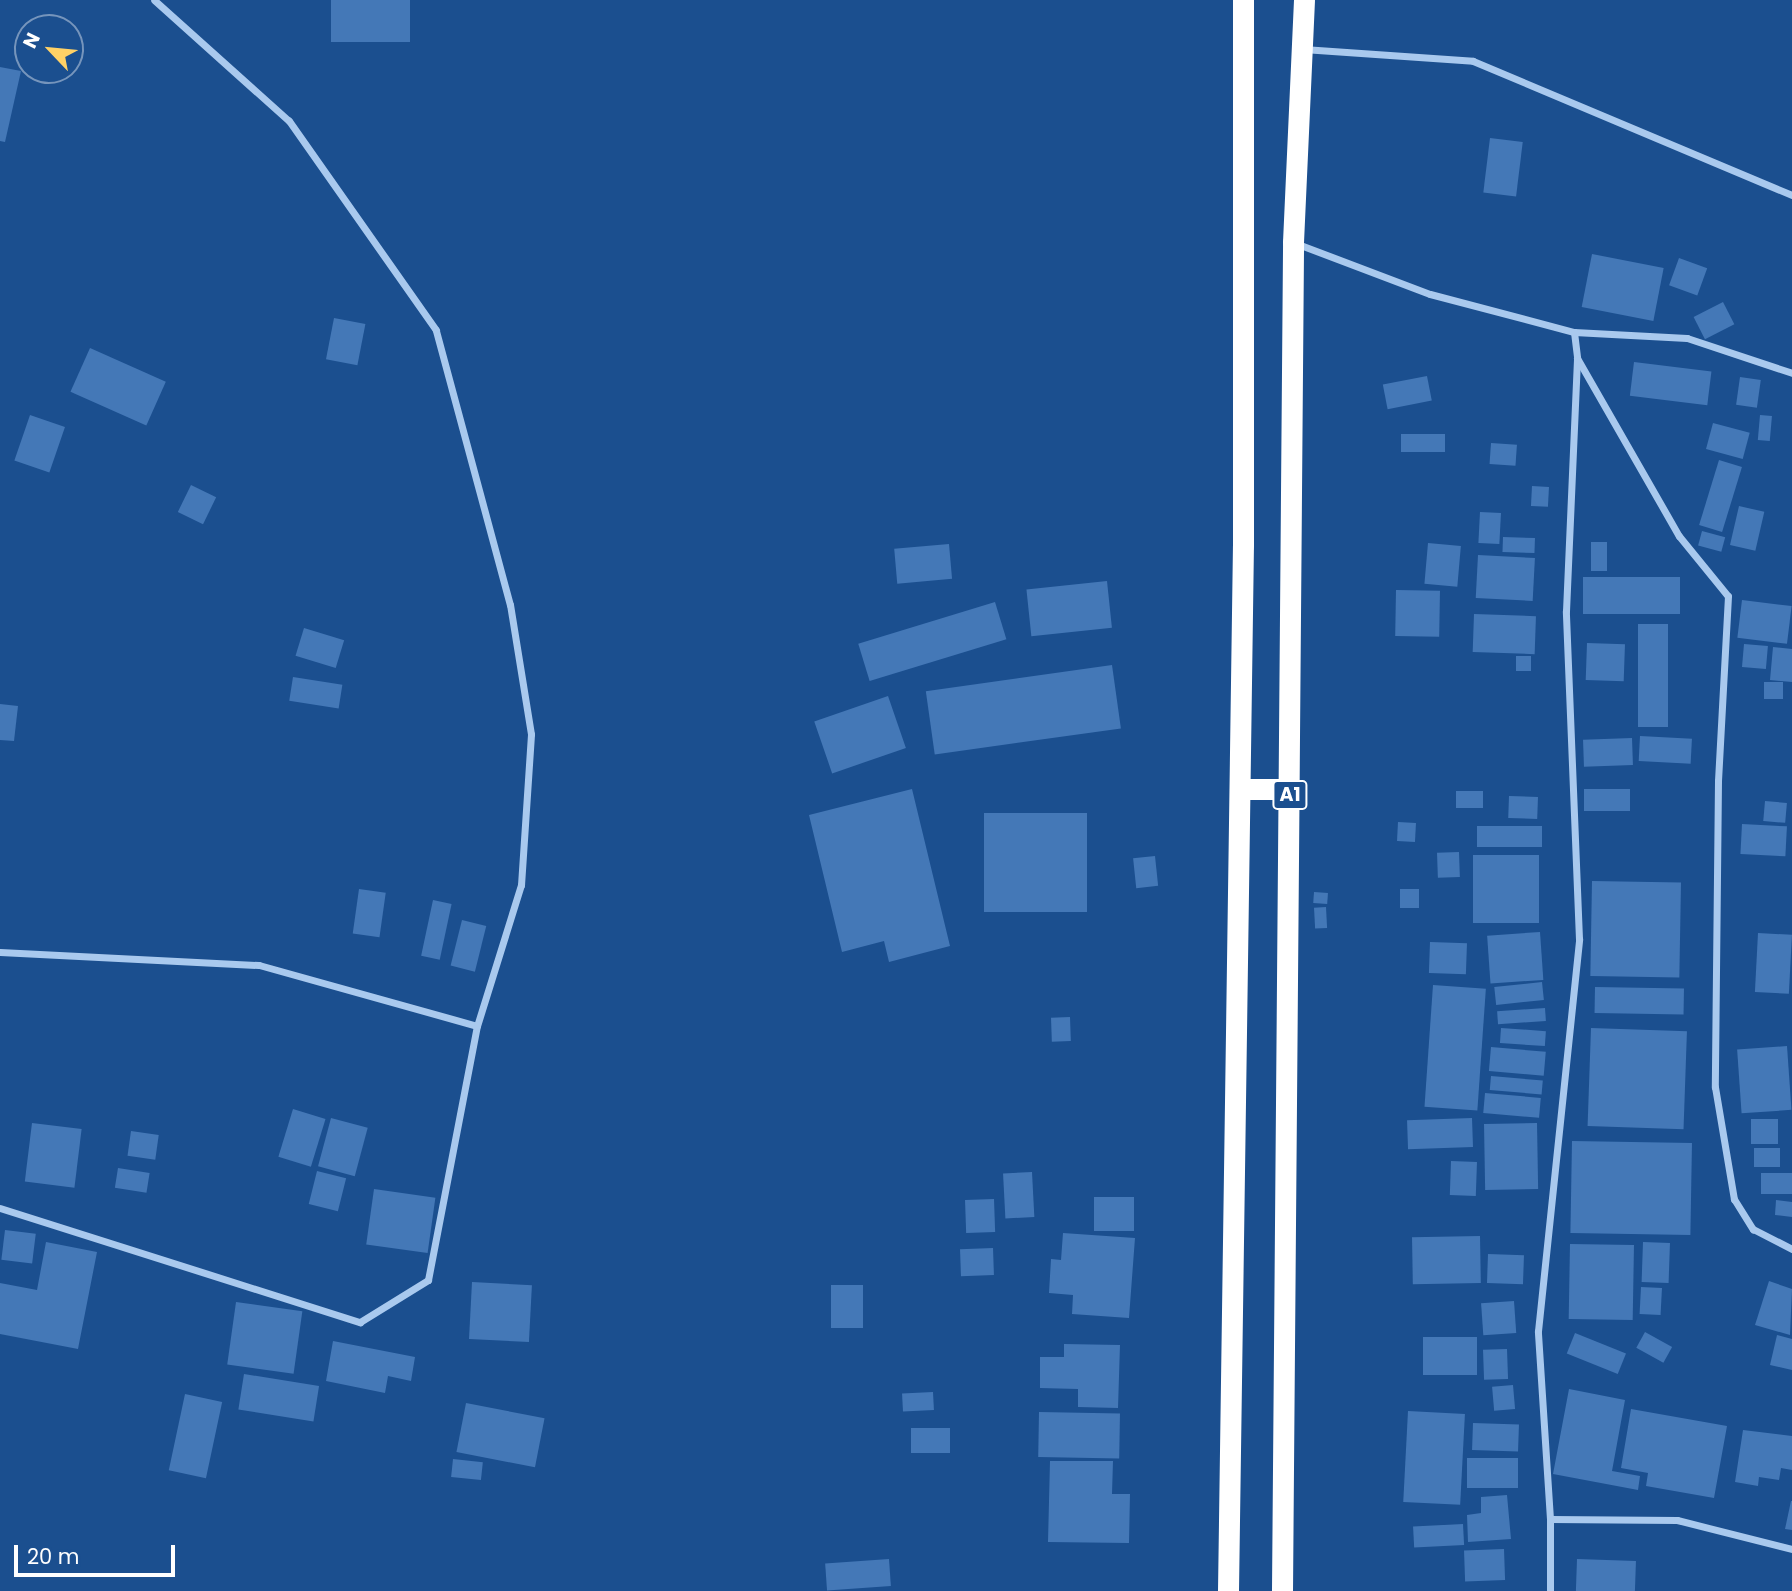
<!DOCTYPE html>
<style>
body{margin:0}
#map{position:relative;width:1792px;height:1591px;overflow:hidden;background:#1b4f8f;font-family:Poppins,sans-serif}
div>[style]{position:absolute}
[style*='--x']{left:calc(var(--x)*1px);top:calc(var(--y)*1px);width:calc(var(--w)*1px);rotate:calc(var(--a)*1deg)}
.building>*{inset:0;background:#4478b7;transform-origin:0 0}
.street>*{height:7px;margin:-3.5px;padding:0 3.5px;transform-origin:3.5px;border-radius:3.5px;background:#a9c9ee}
.highway>*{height:21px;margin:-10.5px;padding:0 10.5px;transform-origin:10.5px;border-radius:10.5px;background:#fff}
span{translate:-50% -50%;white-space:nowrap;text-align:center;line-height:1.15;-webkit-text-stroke:5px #1b4f8f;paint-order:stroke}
.shield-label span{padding:2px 5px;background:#1b4f8f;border:2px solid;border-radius:5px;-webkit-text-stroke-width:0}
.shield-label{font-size:19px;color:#fff;font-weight:700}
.north{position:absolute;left:14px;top:14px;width:70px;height:70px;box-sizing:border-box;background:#1b4f8f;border:2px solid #7695bc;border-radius:50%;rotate:296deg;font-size:19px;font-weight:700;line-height:28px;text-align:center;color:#fff}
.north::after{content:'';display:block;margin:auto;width:24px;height:32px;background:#ffd166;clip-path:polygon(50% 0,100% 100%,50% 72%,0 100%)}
.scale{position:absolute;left:14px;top:1545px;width:161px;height:32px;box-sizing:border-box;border:4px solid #fff;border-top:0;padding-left:9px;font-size:21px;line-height:24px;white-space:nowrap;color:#fff;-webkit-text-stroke:5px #1b4f8f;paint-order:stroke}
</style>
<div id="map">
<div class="building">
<i style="left:331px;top:0;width:79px;height:42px"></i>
<i style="clip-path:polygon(0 67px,21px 71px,5px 142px,0 141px)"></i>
<i style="left:1490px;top:138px;width:33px;height:55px;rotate:7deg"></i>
<i style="left:1592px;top:254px;width:73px;height:54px;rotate:11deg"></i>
<i style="left:1679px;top:258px;width:30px;height:29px;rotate:20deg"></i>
<i style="left:1723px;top:302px;width:25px;height:33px;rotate:63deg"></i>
<i style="left:334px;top:318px;width:32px;height:42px;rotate:11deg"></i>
<i style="left:90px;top:348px;width:83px;height:48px;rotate:24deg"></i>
<i style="left:1634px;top:362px;width:78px;height:34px;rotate:7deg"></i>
<i style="left:1427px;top:376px;width:25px;height:45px;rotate:79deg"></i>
<i style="left:1740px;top:377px;width:21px;height:28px;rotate:8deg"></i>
<i style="left:30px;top:415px;width:37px;height:48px;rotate:19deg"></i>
<i style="left:1760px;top:415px;width:12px;height:25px;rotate:5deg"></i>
<i style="left:1713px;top:423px;width:38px;height:27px;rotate:15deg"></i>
<i style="left:1445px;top:434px;width:18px;height:44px;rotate:90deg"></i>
<i style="left:1491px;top:443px;width:26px;height:21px;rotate:4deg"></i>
<i style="left:1719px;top:460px;width:24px;height:68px;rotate:17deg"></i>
<i style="left:191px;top:485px;width:28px;height:30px;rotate:26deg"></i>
<i style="left:1532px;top:486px;width:17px;height:20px;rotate:3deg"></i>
<i style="left:1739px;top:506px;width:26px;height:40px;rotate:13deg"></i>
<i style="left:1480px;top:512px;width:21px;height:31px;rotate:3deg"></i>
<i style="left:1702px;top:531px;width:24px;height:15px;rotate:15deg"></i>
<i style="left:1503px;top:537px;width:32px;height:15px;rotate:2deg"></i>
<i style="left:1591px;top:542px;width:16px;height:29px"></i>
<i style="left:1428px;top:543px;width:33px;height:41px;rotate:5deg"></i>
<i style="left:949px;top:544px;width:35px;height:55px;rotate:85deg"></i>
<i style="left:1478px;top:555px;width:57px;height:43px;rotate:3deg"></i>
<i style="left:1680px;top:577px;width:37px;height:97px;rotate:90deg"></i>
<i style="left:1107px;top:581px;width:47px;height:81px;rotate:84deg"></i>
<i style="left:1396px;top:590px;width:44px;height:46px;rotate:1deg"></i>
<i style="left:1742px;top:600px;width:50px;height:38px;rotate:7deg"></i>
<i style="left:995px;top:602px;width:39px;height:143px;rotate:73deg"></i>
<i style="left:1474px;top:614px;width:62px;height:38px;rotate:2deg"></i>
<i style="left:1638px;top:624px;width:30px;height:103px"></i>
<i style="left:304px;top:628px;width:42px;height:29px;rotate:17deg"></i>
<i style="left:1587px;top:643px;width:38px;height:37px;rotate:2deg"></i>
<i style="left:1744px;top:644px;width:24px;height:23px;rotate:5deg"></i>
<i style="clip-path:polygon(1773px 647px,1792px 649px,1792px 682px,1770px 680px)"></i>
<i style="left:1516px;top:656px;width:15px;height:15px"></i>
<i style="left:1112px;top:665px;width:64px;height:188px;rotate:82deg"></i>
<i style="left:293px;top:677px;width:50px;height:24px;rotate:9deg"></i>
<i style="left:1764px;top:682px;width:19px;height:17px"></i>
<i style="left:888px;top:696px;width:55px;height:78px;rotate:71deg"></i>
<i style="clip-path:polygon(0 704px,18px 706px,14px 741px,0 740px)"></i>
<i style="left:1640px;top:736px;width:52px;height:25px;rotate:3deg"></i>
<i style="left:1632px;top:738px;width:27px;height:49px;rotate:88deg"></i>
<i style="clip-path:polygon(912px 789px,950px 946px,889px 962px,884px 941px,842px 952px,809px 815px)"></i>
<i style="left:1630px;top:789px;width:22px;height:46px;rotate:90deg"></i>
<i style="left:1456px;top:791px;width:27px;height:17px"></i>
<i style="left:1509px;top:796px;width:29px;height:22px;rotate:2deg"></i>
<i style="left:1765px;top:801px;width:22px;height:20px;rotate:5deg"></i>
<i style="left:984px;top:813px;width:103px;height:99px"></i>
<i style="left:1398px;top:822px;width:18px;height:19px;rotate:3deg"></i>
<i style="left:1742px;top:824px;width:45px;height:30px;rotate:3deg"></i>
<i style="left:1477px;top:826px;width:65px;height:21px"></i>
<i style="left:1459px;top:852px;width:25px;height:22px;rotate:88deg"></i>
<i style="left:1473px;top:855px;width:66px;height:68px"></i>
<i style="left:1155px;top:856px;width:30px;height:22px;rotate:84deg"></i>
<i style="left:1592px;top:881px;width:89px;height:95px;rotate:1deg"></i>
<i style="left:359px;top:889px;width:27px;height:45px;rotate:8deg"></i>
<i style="left:1400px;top:889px;width:19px;height:19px"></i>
<i style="left:1314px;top:892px;width:14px;height:11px;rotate:4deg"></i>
<i style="left:433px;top:900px;width:19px;height:57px;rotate:12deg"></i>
<i style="left:1326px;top:907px;width:21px;height:12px;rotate:87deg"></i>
<i style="left:462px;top:920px;width:25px;height:47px;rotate:14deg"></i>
<i style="left:1540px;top:932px;width:48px;height:53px;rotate:86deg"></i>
<i style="left:1758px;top:933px;width:34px;height:59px;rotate:3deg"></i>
<i style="left:1430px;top:942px;width:37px;height:31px;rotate:2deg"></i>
<i style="left:1542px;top:982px;width:18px;height:48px;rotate:84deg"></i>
<i style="left:1433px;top:985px;width:53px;height:122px;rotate:4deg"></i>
<i style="left:1595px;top:987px;width:89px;height:26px;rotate:1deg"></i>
<i style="left:1545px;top:1008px;width:13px;height:48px;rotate:86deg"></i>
<i style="left:1070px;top:1017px;width:24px;height:19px;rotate:88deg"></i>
<i style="left:1501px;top:1028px;width:45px;height:15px;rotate:4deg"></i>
<i style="left:1591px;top:1028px;width:96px;height:98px;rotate:2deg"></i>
<i style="left:1787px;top:1046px;width:64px;height:50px;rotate:86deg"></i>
<i style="left:1491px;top:1047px;width:55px;height:24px;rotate:5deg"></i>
<i style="left:1491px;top:1076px;width:52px;height:14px;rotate:5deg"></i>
<i style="left:1485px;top:1093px;width:56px;height:20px;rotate:5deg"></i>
<i style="left:293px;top:1109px;width:34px;height:50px;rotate:17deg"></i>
<i style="left:331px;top:1118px;width:38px;height:50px;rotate:15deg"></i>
<i style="left:1472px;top:1118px;width:29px;height:65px;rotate:88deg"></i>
<i style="left:1751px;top:1119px;width:27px;height:25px"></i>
<i style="left:32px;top:1123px;width:50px;height:59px;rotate:7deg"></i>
<i style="left:1537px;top:1123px;width:66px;height:53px;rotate:89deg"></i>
<i style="left:131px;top:1131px;width:28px;height:25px;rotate:8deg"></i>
<i style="left:1572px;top:1141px;width:120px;height:92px;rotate:1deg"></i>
<i style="left:1780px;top:1148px;width:19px;height:26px;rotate:90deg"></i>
<i style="left:1451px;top:1161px;width:26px;height:34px;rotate:2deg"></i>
<i style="left:118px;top:1168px;width:32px;height:20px;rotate:9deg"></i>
<i style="left:317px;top:1171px;width:30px;height:34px;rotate:14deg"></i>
<i style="left:1032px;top:1172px;width:45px;height:29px;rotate:87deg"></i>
<i style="left:1761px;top:1173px;width:31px;height:21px"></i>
<i style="left:374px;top:1189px;width:62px;height:56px;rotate:8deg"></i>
<i style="left:1094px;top:1197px;width:40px;height:34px"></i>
<i style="left:994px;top:1199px;width:33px;height:29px;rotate:88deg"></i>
<i style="clip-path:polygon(1776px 1200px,1792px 1202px,1792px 1217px,1775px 1215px)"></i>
<i style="left:5px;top:1230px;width:31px;height:30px;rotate:7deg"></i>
<i style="clip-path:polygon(1063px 1233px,1135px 1238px,1129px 1318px,1072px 1314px,1073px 1295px,1049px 1293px,1051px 1259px,1061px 1260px)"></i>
<i style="left:1480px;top:1236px;width:47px;height:68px;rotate:89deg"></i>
<i style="clip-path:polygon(46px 1242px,97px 1252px,78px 1349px,0 1334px,0 1283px,37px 1290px)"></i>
<i style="left:1643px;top:1242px;width:27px;height:40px;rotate:2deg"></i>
<i style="left:1570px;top:1244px;width:64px;height:75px;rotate:1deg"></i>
<i style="left:993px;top:1248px;width:27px;height:33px;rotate:88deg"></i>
<i style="left:1488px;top:1254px;width:36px;height:29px;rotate:2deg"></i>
<i style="clip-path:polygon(1769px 1281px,1792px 1289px,1790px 1335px,1755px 1325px)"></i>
<i style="left:472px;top:1282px;width:60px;height:57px;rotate:3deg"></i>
<i style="left:831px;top:1285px;width:32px;height:43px"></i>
<i style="left:1641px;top:1287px;width:21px;height:27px;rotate:3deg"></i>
<i style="left:1514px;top:1301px;width:32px;height:33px;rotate:86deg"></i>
<i style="left:236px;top:1302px;width:67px;height:63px;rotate:8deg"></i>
<i style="left:1645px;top:1332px;width:31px;height:18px;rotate:29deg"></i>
<i style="left:1575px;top:1333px;width:55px;height:22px;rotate:22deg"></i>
<i style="clip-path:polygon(1777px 1335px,1792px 1339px,1792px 1370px,1770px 1365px)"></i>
<i style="left:1477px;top:1337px;width:38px;height:54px;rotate:90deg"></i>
<i style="clip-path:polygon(333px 1341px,415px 1357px,411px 1381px,388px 1376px,385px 1393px,326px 1381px)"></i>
<i style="clip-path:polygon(1064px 1344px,1120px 1345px,1118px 1408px,1078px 1407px,1078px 1389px,1040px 1388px,1040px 1357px,1064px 1357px)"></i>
<i style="left:1507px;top:1349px;width:30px;height:24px;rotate:88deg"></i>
<i style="left:244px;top:1374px;width:76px;height:36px;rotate:9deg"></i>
<i style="left:1513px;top:1385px;width:24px;height:21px;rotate:85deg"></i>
<i style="clip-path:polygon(1569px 1389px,1625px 1400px,1612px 1471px,1640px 1476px,1638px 1490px,1553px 1474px)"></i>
<i style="left:933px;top:1392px;width:18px;height:31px;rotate:87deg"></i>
<i style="left:185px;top:1394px;width:38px;height:78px;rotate:12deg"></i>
<i style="left:466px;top:1403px;width:80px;height:50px;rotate:11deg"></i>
<i style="clip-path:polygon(1631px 1409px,1727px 1426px,1714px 1498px,1646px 1486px,1648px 1473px,1621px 1468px)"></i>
<i style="left:1408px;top:1411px;width:57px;height:91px;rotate:3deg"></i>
<i style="left:1039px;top:1412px;width:81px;height:45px;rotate:1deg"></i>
<i style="left:1473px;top:1423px;width:46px;height:27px;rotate:2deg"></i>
<i style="left:950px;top:1428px;width:25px;height:39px;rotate:90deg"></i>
<i style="clip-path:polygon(1743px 1430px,1792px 1436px,1792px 1470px,1781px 1468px,1779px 1480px,1759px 1477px,1758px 1486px,1735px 1482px)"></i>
<i style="left:1467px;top:1458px;width:51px;height:30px"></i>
<i style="left:453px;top:1459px;width:30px;height:18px;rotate:6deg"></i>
<i style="clip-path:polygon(1050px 1461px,1113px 1461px,1112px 1494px,1130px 1494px,1129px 1543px,1048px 1542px)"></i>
<i style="clip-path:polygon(1507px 1495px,1511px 1539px,1468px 1542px,1467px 1515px,1481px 1513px,1481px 1497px)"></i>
<i style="clip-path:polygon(1791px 1501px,1792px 1501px,1792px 1530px,1785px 1529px)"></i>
<i style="left:1463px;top:1524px;width:21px;height:50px;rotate:87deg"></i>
<i style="left:1504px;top:1549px;width:31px;height:40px;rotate:88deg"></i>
<i style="left:889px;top:1559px;width:27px;height:64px;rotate:86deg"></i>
<i style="left:1577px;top:1559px;width:59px;height:32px;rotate:2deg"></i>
</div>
<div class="street">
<i style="--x:1303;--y:49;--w:170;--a:4"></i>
<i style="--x:1473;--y:61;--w:346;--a:22.8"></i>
<i style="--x:1295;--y:243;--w:144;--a:20.7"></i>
<i style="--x:1430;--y:294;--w:149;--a:14.8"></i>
<i style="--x:1574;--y:332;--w:113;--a:3"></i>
<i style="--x:1687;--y:338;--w:111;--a:18.4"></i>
<i style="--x:1574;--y:332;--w:26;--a:83"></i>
<i style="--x:1577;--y:358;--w:205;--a:60.2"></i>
<i style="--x:1679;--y:536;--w:77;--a:50.8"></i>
<i style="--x:1728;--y:596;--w:185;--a:93.1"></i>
<i style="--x:1718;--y:781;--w:306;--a:90.6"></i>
<i style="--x:1715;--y:1087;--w:114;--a:80.4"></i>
<i style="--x:1734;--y:1199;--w:36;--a:58"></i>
<i style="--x:1753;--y:1229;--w:44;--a:27.1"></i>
<i style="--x:0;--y:952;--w:259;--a:2.9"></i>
<i style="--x:259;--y:965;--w:226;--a:15.6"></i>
<i style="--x:477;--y:1026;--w:148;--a:-72.7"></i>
<i style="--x:521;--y:885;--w:151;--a:-86.2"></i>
<i style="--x:531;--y:734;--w:131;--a:-99.2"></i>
<i style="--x:510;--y:605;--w:285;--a:-105.1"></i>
<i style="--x:436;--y:330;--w:256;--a:-125.1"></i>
<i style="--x:289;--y:121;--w:181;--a:-138.1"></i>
<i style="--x:0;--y:1208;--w:378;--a:17.6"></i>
<i style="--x:360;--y:1322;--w:80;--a:-31.7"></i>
<i style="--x:428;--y:1280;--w:259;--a:-79.1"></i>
<i style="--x:1550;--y:1519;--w:127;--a:0.5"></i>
<i style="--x:1677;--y:1520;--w:119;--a:14.2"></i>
<i style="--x:1550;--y:1591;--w:72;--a:-90"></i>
<i style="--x:1550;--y:1519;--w:188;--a:-93.7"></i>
<i style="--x:1538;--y:1331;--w:394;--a:-84"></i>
<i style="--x:1579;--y:939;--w:328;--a:-92.3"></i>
<i style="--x:1566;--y:611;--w:253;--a:-87.5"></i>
</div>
<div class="highway">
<i style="--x:1240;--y:789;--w:50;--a:0"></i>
<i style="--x:1228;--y:1591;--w:1046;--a:-89.18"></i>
<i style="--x:1243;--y:545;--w:545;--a:-90"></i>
<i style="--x:1282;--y:1591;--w:1349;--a:-89.53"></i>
<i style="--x:1293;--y:242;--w:242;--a:-87.4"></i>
</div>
<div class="shield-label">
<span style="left:1290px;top:795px">A1</span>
</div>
<div class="north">N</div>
<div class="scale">20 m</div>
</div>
